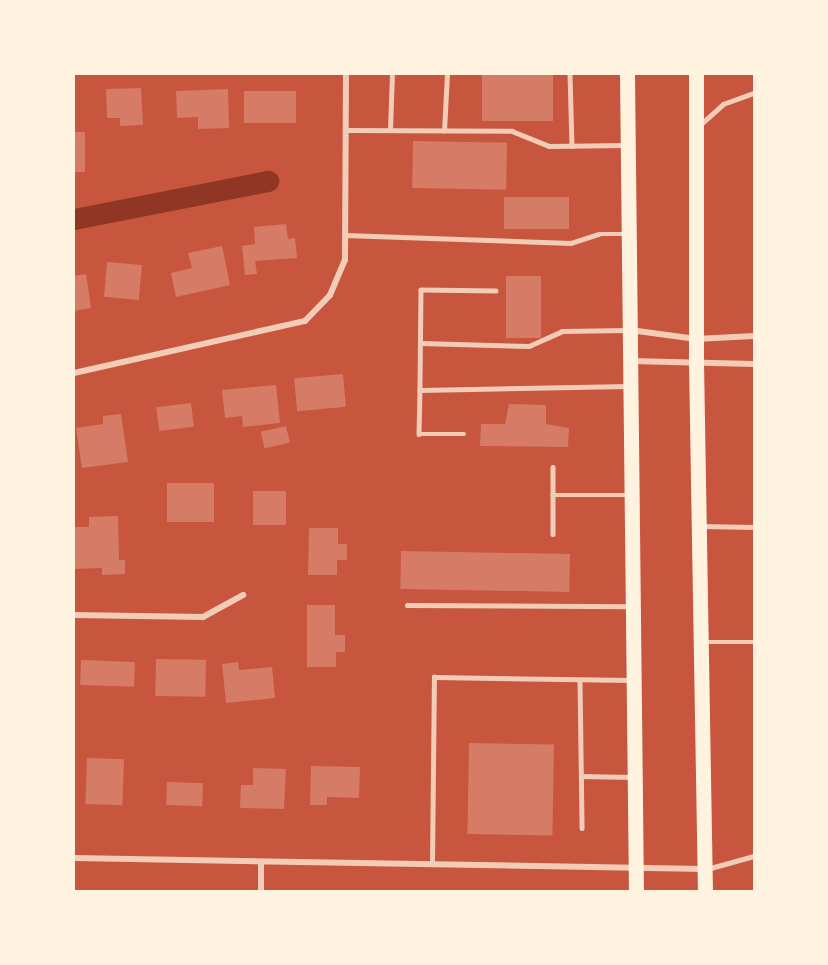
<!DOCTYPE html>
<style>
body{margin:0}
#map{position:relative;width:828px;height:965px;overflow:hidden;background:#c8553d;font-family:Mulish,sans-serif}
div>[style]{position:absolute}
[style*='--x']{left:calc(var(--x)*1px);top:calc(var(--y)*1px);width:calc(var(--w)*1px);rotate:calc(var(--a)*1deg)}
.canal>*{height:21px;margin:-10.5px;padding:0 10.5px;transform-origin:10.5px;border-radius:10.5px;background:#8f3625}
.building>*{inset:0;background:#d67c66;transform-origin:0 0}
.service>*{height:4.5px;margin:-2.25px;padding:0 2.25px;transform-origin:2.25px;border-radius:2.25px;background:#f1ccb7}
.minor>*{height:6px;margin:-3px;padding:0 3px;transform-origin:3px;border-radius:3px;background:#f1ccb7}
.primary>*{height:15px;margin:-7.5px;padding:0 7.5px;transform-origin:7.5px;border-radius:7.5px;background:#fff3e0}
span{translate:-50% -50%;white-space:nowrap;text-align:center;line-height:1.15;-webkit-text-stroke:6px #fff3e0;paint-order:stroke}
.frame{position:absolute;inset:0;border:75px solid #fff3e0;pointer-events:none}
</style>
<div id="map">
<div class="canal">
<i style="--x:74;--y:219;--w:198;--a:-11.1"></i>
</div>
<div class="building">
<i style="left:482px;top:74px;width:71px;height:47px"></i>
<i style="clip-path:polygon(141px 88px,143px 125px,120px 126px,120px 118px,107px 118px,106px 89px)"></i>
<i style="clip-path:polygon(228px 89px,229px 128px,198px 129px,198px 117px,177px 118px,176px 91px)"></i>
<i style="left:296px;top:91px;width:32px;height:52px;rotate:90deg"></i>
<i style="left:74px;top:132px;width:11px;height:40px"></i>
<i style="left:413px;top:141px;width:94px;height:47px;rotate:1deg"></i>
<i style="left:504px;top:197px;width:65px;height:32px"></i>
<i style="clip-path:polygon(286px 224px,288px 239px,295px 238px,297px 258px,255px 261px,257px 274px,245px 275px,242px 246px,255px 244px,254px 227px)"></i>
<i style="clip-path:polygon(222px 246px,230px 285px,176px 297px,171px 273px,192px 268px,188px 253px)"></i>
<i style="left:107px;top:262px;width:35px;height:35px;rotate:5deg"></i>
<i style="clip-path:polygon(86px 274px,91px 308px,74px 311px,74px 276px)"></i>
<i style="left:506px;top:276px;width:35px;height:62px"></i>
<i style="left:343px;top:374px;width:33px;height:49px;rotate:85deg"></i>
<i style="clip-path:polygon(276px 385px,280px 423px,243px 427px,242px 416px,225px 418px,222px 390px)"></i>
<i style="left:191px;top:403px;width:24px;height:35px;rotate:83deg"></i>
<i style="clip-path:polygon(509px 404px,546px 405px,546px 424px,569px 428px,568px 447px,480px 446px,481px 424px,505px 424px)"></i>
<i style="clip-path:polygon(121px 414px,128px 462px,82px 468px,76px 428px,103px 424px,103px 416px)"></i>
<i style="left:286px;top:426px;width:17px;height:26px;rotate:77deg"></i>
<i style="left:167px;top:483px;width:47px;height:39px"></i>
<i style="left:253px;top:491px;width:33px;height:34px"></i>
<i style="clip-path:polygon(118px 516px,119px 560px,125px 560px,125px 574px,102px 575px,102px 568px,74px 569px,74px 527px,89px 527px,89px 517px)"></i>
<i style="clip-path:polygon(309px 528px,338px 528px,338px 544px,347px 544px,347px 560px,337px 560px,337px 575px,308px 575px)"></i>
<i style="left:401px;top:551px;width:169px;height:38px;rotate:1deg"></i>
<i style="clip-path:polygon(307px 605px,335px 605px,335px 635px,345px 635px,345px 652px,336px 652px,336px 667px,307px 667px)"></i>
<i style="left:156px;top:659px;width:50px;height:37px;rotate:1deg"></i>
<i style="left:81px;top:660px;width:54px;height:25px;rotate:2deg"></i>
<i style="clip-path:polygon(238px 662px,239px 670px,272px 667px,275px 698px,226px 703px,222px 664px)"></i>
<i style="left:469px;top:743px;width:85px;height:91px;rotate:1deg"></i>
<i style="left:87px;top:758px;width:37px;height:46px;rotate:2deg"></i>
<i style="clip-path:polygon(311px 766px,360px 767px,359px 798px,327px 797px,327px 805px,310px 805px)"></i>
<i style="clip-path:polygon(253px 768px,286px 769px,284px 809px,240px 808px,241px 785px,253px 785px)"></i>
<i style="left:167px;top:782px;width:36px;height:23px;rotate:2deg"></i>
</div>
<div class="service">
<i style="--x:570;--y:74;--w:72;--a:88.4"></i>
<i style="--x:700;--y:125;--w:31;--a:-42"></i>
<i style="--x:723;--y:104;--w:33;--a:-20"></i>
<i style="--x:346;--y:130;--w:166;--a:0.3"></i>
<i style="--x:512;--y:131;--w:40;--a:22"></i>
<i style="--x:549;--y:146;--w:76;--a:-0.8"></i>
<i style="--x:390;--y:130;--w:56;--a:-88"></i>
<i style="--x:444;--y:131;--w:57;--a:-87"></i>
<i style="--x:345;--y:235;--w:226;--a:2"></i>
<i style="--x:571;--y:243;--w:29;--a:-18"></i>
<i style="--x:599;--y:234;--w:27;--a:0"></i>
<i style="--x:496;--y:291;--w:75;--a:-179.2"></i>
<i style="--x:421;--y:290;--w:100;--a:90.6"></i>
<i style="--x:420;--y:390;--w:208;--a:-1.1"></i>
<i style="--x:421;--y:343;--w:108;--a:1.6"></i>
<i style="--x:529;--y:346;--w:36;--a:-24"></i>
<i style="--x:562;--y:331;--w:65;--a:-0.9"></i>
<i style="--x:420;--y:390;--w:44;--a:91.3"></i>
<i style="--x:419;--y:434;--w:45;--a:0"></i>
<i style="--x:553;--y:467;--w:28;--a:90"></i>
<i style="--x:553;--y:495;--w:76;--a:0"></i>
<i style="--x:553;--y:495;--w:39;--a:90"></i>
<i style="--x:701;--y:526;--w:53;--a:1.1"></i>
<i style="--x:407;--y:605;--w:223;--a:0.3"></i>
<i style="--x:703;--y:642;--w:51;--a:0"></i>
<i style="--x:580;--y:680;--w:148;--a:89.2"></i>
<i style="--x:581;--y:776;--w:51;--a:1.1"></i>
<i style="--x:432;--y:864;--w:187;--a:-89.4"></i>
<i style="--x:434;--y:677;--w:197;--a:0.9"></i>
<i style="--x:707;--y:869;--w:49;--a:-15.5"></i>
</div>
<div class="minor">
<i style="--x:630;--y:330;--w:67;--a:7.8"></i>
<i style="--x:696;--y:339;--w:58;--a:-3"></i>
<i style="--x:630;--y:361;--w:124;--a:1.4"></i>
<i style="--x:74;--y:373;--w:237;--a:-12.7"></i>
<i style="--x:305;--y:321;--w:36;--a:-46"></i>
<i style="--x:330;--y:295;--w:38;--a:-67"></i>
<i style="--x:345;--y:260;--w:186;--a:-89.7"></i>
<i style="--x:74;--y:615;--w:129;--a:0.9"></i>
<i style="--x:203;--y:617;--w:46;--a:-28.8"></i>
<i style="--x:74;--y:858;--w:630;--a:1"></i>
<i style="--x:261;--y:862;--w:30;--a:90"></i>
</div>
<div class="primary">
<i style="--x:627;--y:74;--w:818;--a:89.37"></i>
<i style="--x:696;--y:74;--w:288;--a:90"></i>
<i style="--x:696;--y:362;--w:530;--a:89.03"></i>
</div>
<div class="frame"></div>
</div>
